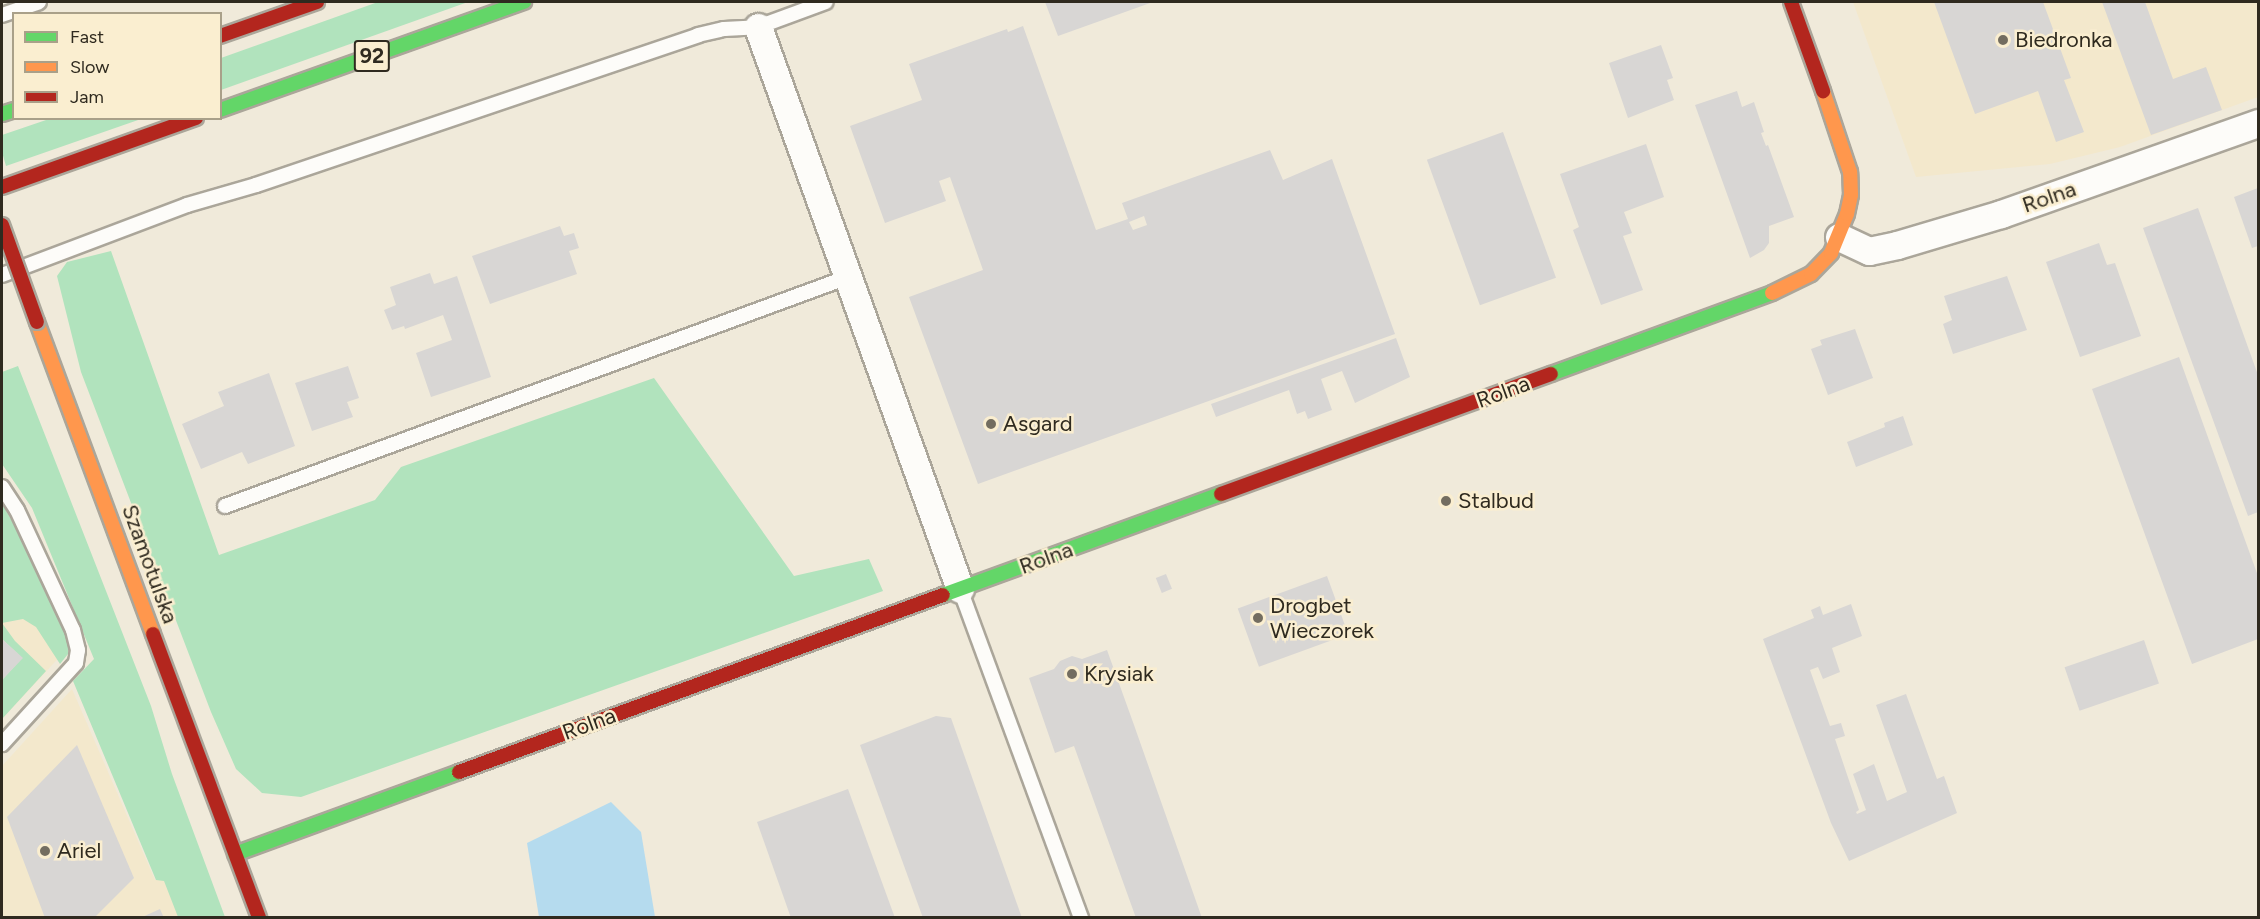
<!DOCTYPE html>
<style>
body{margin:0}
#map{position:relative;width:2260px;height:919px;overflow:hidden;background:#f0eada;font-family:Figtree,sans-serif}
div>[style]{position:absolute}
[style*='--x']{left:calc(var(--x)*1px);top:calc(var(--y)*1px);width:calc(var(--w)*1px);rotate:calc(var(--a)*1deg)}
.built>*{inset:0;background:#f3e8cc}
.green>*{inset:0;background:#b1e3bd}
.water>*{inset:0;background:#b5dbee}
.building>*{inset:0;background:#d8d6d4;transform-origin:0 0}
.roads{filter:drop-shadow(2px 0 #aba69a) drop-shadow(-2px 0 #aba69a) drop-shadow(0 2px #aba69a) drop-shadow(0 -2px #aba69a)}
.lane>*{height:14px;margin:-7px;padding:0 7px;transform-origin:7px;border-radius:7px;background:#fdfcf9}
.street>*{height:27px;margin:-13.5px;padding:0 13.5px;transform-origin:13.5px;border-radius:13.5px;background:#fdfcf9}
.fast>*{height:14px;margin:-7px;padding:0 7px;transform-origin:7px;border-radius:7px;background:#63d668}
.slow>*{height:14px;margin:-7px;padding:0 7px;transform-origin:7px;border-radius:7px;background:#ff974d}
.jam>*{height:14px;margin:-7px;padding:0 7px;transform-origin:7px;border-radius:7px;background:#b3261e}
.bridges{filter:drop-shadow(2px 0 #aba69a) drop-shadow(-2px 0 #aba69a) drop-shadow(0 2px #aba69a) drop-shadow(0 -2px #aba69a)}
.jam-bridge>*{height:14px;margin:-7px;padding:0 7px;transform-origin:7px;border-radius:7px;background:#b3261e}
.dots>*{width:16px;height:16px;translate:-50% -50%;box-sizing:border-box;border:3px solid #faeed0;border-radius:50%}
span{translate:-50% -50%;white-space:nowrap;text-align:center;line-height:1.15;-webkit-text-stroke:5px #faeed0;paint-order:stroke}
.shield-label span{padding:2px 4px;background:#faeed0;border:2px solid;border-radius:4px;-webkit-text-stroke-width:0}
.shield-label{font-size:21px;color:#2f2a1f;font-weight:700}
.poi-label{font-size:22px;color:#2f2a1f}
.left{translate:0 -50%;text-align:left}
.street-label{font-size:22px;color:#2f2a1f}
.frame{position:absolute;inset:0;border:3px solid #2f2a1f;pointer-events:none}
.legend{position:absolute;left:12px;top:12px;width:210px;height:108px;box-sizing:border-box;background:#faeed0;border:2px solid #a9a089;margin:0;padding:8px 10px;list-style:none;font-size:18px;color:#2f2a1f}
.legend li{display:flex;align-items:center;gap:12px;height:30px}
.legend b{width:30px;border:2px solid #a9a089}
</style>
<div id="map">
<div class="built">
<i style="clip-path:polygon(1853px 2px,2258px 2px,2258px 97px,2120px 147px,2050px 164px,1916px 177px)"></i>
<i style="clip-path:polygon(2px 507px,66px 650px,2px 719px)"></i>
<i style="clip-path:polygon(72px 689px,155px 880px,171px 874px,188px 917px,2px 917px,2px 766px)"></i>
</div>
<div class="green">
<i style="clip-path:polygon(378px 2px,468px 2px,221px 90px,221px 58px)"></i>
<i style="clip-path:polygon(49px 119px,49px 118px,141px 119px,6px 166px,2px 152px,2px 135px)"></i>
<i style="clip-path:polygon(111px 251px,219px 555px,375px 500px,401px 467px,654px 378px,794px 576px,869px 559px,883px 591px,301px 797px,262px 793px,236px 769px,211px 712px,81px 372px,57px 276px,67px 262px)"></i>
<i style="clip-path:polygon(18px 366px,151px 706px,172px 774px,225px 917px,178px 917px,164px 881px,156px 880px,73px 681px,94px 659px,32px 508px,2px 464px,2px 372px)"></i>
<i style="clip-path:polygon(2px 503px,28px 550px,61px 620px,68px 641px,68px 654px,60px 664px,36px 627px,23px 619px,2px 623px,15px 641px,46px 671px,2px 719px,2px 680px,22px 658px,2px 639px)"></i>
</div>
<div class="water">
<i style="clip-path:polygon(611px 802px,641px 832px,655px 917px,539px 917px,527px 843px)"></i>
</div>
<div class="building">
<i style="clip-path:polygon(1045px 2px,1153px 2px,1058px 36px)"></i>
<i style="clip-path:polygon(1934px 2px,2043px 2px,2071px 78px,2064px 80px,2084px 132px,2056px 142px,2038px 91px,1975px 114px)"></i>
<i style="clip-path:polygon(2102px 2px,2145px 2px,2173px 79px,2206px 67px,2222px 110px,2151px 135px)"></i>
<i style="clip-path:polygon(evenodd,1023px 26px,1096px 230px,1128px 219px,1122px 203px,1270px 150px,1283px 180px,1332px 159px,1395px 334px,978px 484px,909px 297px,983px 270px,950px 177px,939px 181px,946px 201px,885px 223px,850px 126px,922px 100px,909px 64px,1007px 29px,1008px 32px,1023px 26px,1144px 216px,1147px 225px,1133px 230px,1129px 222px,1144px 216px)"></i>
<i style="clip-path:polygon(1661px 45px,1673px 78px,1667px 80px,1674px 100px,1628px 118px,1609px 63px)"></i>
<i style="clip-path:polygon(1737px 91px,1742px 107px,1754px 102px,1764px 132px,1761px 133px,1766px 146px,1768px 145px,1794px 217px,1769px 226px,1769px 243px,1764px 250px,1750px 258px,1695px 105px)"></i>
<i style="left:1503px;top:132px;width:155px;height:81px;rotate:70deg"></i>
<i style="clip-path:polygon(1646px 144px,1664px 197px,1624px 212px,1632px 233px,1623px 236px,1643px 290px,1601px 305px,1573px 230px,1579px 227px,1560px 174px)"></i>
<i style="clip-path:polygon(2258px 188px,2258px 246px,2252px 248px,2234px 197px)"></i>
<i style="clip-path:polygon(2198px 208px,2258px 375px,2258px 512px,2248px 516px,2143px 228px)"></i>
<i style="clip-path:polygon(560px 226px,564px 236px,574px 233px,579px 248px,569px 251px,577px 274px,490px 304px,472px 256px)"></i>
<i style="clip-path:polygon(2099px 243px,2107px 265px,2115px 263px,2141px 336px,2080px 357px,2046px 262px)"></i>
<i style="clip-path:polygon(430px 273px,434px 284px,457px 276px,491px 377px,431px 397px,416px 353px,452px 340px,443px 315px,405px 329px,404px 326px,392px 330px,384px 310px,396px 305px,390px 287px)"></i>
<i style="clip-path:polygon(2007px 276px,2027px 330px,1953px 354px,1943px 324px,1952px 320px,1944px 296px)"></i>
<i style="clip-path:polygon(1855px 329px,1873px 378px,1828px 395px,1811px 349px,1822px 345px,1820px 340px)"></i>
<i style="clip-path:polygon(1396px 338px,1410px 377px,1355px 403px,1342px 371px,1321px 379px,1332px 410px,1308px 419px,1305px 411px,1297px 414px,1289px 390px,1216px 417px,1211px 404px)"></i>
<i style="clip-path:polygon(2179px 357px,2258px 576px,2258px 639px,2192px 664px,2092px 389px)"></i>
<i style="clip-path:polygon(348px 366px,359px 398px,347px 402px,353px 417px,312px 431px,295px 383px)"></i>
<i style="clip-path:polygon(269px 373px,295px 446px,248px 464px,242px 452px,201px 469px,182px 424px,224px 406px,218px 392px)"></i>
<i style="clip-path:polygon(1903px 416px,1913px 445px,1856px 467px,1847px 442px,1885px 427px,1884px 423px)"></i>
<i style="left:1166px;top:574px;width:16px;height:11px;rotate:68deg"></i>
<i style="left:1327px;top:576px;width:62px;height:95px;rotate:70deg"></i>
<i style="clip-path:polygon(1851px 604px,1862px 636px,1832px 648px,1840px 672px,1823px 679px,1818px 667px,1810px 670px,1830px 726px,1841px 723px,1845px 736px,1835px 739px,1859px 810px,1856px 812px,1857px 814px,1866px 810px,1853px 774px,1874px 764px,1887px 801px,1907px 792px,1876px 705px,1906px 694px,1937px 779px,1944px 776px,1957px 813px,1849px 861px,1831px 823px,1763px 639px,1814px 618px,1811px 610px,1820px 606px,1823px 615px)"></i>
<i style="clip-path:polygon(2px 639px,23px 658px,2px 680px)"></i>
<i style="left:2144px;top:640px;width:46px;height:84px;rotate:71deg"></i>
<i style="clip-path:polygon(1107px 650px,1134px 725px,1202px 918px,1136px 918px,1074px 746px,1055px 753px,1029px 678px,1054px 669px,1060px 661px,1072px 656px,1082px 659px)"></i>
<i style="clip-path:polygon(936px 716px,951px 718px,1022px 918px,923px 918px,860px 745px)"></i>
<i style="clip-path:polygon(77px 745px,134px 878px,94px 918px,45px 918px,7px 817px)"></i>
<i style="clip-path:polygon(848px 789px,895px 918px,791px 918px,757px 822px)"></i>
<i style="clip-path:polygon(160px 909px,164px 918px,140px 918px)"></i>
</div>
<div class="roads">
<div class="lane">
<i style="--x:2;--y:15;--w:39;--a:-19"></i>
<i style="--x:2;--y:275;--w:198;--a:-20.7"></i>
<i style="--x:187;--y:205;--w:72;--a:-16.2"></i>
<i style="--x:256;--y:185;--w:467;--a:-18.7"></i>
<i style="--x:698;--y:35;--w:27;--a:-13"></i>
<i style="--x:724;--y:29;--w:34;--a:-3"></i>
<i style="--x:758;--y:27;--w:72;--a:-20.2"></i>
<i style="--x:2;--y:487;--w:27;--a:57"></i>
<i style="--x:17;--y:510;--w:132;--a:65"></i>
<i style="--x:73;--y:630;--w:21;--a:76"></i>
<i style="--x:78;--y:650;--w:13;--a:99"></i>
<i style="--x:76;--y:663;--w:110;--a:132.4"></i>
<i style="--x:225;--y:506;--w:664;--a:-20.18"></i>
<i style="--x:960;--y:589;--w:351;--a:69.8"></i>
</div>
<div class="street">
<i style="--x:758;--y:27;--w:597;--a:70.23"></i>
<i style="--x:1839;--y:237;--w:33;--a:25"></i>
<i style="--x:1869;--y:251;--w:29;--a:-12"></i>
<i style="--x:1897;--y:245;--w:109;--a:-16.6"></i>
<i style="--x:2001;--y:214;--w:273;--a:-19.5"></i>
</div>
<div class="fast">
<i style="--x:220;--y:110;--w:323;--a:-19.6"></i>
<i style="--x:2;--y:114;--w:13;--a:-18"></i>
<i style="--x:1551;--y:374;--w:235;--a:-20.1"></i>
<i style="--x:943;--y:595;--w:296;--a:-20"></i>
<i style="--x:235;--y:854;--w:239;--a:-20.1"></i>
</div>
<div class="slow">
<i style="--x:1772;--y:293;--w:43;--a:-26"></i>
<i style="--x:1811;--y:274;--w:29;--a:-46"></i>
<i style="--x:1831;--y:253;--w:42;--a:-67.7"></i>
<i style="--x:1847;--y:214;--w:19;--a:-78"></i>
<i style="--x:1851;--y:195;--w:23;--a:-92"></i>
<i style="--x:1850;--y:172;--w:85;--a:-108.4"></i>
<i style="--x:37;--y:322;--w:333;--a:69.6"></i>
</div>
<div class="jam">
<i style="--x:1791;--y:2;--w:95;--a:70.2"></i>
<i style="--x:220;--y:36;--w:103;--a:-19.3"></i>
<i style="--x:2;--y:187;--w:206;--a:-19.6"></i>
<i style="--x:1221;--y:494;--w:351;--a:-20"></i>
<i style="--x:153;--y:634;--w:303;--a:69.5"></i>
<i style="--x:459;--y:772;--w:515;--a:-20.09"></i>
</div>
</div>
<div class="bridges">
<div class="jam-bridge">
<i style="--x:2;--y:225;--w:103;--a:70.2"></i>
</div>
</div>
<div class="dots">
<i style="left:2003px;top:40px;background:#736d60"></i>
<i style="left:991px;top:424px;background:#736d60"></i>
<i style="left:1446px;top:501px;background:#736d60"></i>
<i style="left:1258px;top:618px;background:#736d60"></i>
<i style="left:1072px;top:674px;background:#736d60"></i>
<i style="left:45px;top:851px;background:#736d60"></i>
</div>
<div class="shield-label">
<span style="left:372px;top:56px">92</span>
</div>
<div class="poi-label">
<span class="left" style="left:2015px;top:40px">Biedronka</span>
<span class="left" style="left:1003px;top:424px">Asgard</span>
<span class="left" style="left:1458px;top:501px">Stalbud</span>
<span class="left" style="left:1270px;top:618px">Drogbet<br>Wieczorek</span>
<span class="left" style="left:1084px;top:674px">Krysiak</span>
<span class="left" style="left:57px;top:851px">Ariel</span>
</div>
<div class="street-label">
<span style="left:2049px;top:197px;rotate:-19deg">Rolna</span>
<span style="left:1503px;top:392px;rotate:-20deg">Rolna</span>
<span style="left:1046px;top:558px;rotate:-20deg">Rolna</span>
<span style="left:150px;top:564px;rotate:70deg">Szamotulska</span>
<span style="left:589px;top:724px;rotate:-20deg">Rolna</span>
</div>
<div class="frame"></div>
<ul class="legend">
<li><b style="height:8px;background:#63d668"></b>Fast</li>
<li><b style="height:8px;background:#ff974d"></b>Slow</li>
<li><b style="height:8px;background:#b3261e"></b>Jam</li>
</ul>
</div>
